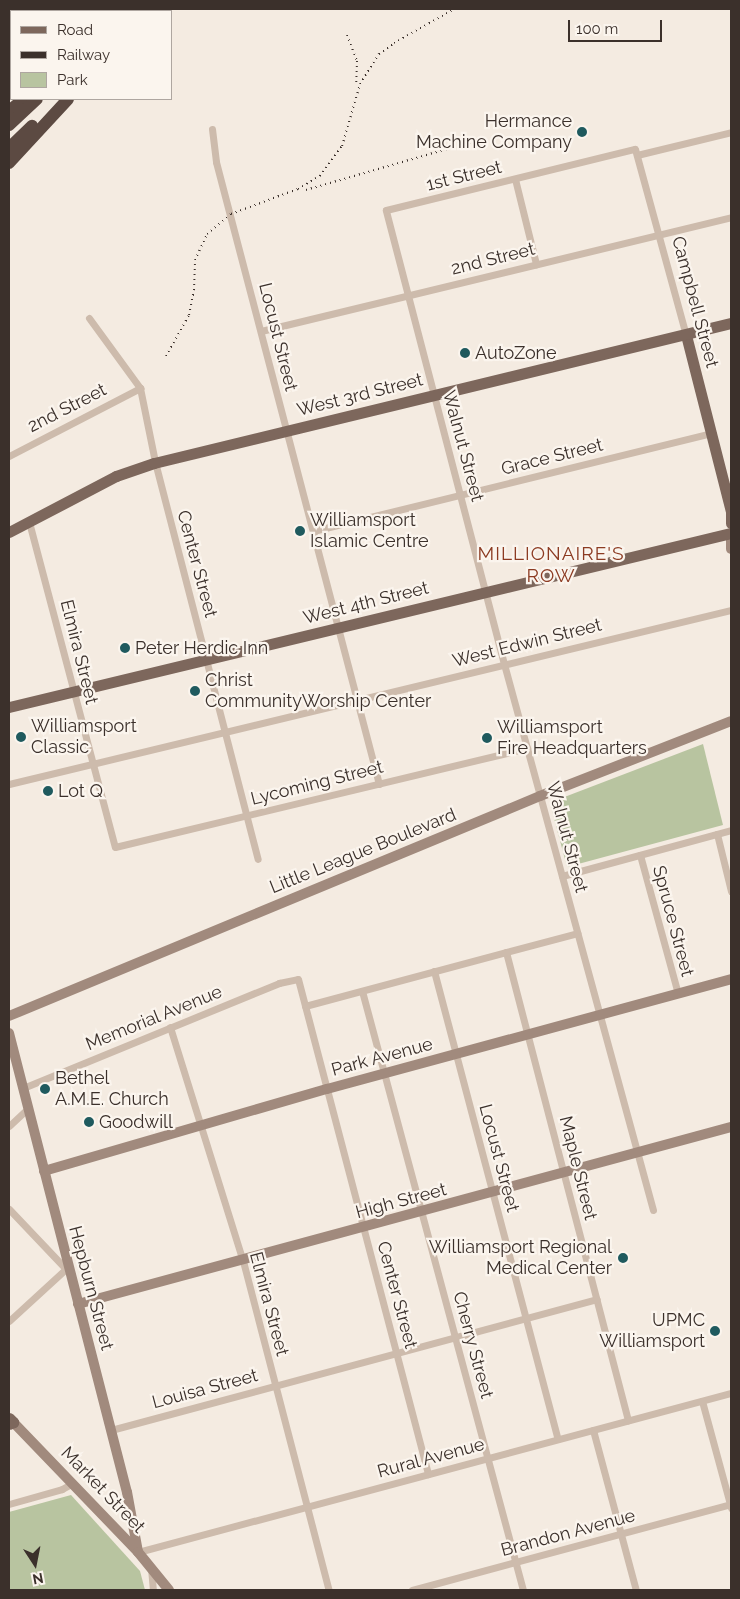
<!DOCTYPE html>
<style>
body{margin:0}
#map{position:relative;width:740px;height:1599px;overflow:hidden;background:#f4ebe1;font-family:Raleway,sans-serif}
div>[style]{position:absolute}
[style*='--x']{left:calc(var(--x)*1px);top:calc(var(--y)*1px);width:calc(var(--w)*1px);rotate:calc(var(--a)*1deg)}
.green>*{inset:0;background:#b8c4a0}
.street>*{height:7px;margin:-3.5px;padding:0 3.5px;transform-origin:3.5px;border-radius:3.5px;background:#cdbbac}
.secondary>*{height:10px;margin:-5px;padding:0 5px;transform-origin:5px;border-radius:5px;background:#a18a7d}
.primary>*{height:11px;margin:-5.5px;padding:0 5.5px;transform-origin:5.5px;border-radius:5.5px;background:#7d675c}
.highway>*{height:12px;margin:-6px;padding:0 6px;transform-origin:6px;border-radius:6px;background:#5c4a42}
.rail>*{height:2px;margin-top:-1px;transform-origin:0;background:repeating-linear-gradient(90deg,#3b302b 0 1px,transparent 0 5px)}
.dots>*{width:14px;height:14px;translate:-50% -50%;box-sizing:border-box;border:2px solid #fbf5ee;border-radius:50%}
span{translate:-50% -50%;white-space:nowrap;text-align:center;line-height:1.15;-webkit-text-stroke:4.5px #fbf5ee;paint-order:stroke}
.poi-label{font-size:18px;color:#3b302b}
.right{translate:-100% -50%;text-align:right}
.left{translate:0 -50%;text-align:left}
.street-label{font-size:18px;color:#3b302b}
.neighbourhood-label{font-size:19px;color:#8c3b22;letter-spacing:1px}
.frame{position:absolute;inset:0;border:10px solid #3b302b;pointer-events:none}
.legend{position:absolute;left:10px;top:10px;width:162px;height:90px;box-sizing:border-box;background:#fbf5ee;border:1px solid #aea6a0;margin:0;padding:6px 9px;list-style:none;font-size:15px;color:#3b302b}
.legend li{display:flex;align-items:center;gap:10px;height:25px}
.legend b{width:25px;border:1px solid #aea6a0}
.north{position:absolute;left:10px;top:1539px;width:50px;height:50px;-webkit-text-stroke:4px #fbf5ee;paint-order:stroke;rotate:169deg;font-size:14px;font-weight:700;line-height:20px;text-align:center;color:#3b302b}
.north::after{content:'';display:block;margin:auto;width:18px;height:22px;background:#3b302b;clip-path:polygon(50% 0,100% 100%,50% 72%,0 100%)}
.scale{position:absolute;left:568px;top:20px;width:94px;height:22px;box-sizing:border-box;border:2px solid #3b302b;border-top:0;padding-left:6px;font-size:15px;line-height:18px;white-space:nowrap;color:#3b302b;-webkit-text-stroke:4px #fbf5ee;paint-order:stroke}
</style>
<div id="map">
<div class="green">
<i style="clip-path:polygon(703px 744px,723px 825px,567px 867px,551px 807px,554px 801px)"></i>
<i style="clip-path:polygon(71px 1495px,140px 1571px,145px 1590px,9px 1590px,9px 1512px)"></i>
</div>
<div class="street">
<i style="--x:212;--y:129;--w:33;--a:83"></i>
<i style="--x:216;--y:162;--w:643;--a:75.32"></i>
<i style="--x:637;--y:155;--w:97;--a:-13.7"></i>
<i style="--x:515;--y:179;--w:88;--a:76.1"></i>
<i style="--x:89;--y:318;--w:87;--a:53.9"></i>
<i style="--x:140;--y:388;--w:76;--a:78.5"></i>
<i style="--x:155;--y:462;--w:410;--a:75.5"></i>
<i style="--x:261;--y:331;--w:484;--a:-13.6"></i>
<i style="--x:9;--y:456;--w:148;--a:-27.4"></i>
<i style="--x:29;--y:522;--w:336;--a:75.2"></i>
<i style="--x:115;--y:847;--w:424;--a:-13.5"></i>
<i style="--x:313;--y:531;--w:410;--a:-13.8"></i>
<i style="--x:9;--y:784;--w:743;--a:-13.55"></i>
<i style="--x:717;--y:834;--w:59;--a:76.2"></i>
<i style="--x:640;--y:855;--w:144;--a:74.7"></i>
<i style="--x:562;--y:876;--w:175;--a:-15.2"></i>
<i style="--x:506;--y:952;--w:484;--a:75.4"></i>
<i style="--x:434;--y:971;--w:484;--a:75.2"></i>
<i style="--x:362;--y:991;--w:620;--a:74.96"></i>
<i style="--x:305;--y:1006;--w:282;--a:-15"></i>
<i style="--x:170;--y:1027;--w:245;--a:72.7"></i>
<i style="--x:243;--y:1261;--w:340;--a:75.4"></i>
<i style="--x:23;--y:1088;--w:277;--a:-22.3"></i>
<i style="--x:279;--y:983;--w:19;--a:-12"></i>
<i style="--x:298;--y:979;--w:512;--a:75.28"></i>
<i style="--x:9;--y:1126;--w:26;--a:-43"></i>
<i style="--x:9;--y:1209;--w:81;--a:46.5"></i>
<i style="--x:653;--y:1210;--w:566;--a:-105.26"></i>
<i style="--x:504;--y:664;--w:469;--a:-104.6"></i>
<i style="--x:386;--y:210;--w:256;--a:-13.8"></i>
<i style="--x:635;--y:149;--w:193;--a:74.7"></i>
<i style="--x:9;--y:1321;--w:80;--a:-42.5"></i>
<i style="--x:702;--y:1401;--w:111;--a:74.8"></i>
<i style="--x:111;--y:1430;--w:503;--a:-15.09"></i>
<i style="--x:593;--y:1430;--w:166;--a:75"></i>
<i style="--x:9;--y:1504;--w:55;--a:-15.8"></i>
<i style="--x:62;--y:1489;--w:10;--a:-29"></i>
<i style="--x:138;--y:1552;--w:614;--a:-15.01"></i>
<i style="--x:151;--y:1568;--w:22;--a:85"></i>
<i style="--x:412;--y:1590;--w:330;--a:-15.1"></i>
</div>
<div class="secondary">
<i style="--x:731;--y:535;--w:14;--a:90"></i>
<i style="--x:9;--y:1016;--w:575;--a:-22.5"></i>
<i style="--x:540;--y:796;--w:205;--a:-21.4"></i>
<i style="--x:9;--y:1033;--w:474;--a:75.6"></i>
<i style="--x:127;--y:1492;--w:61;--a:79.6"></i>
<i style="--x:44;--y:1171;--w:295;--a:-16.2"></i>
<i style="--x:327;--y:1089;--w:419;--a:-15.2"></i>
<i style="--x:78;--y:1304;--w:677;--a:-15.17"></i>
<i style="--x:13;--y:1422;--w:180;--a:46.1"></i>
<i style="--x:138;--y:1552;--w:49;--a:50.8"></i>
</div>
<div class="primary">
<i style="--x:686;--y:335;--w:183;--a:75.7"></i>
<i style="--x:731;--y:512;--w:11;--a:90"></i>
<i style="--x:9;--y:532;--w:121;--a:-27.6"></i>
<i style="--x:116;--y:476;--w:40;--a:-18.9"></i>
<i style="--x:154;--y:463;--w:594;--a:-13.64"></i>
<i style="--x:9;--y:707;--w:743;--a:-13.55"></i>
<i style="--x:9;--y:1418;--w:6;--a:45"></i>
<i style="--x:13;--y:1422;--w:4;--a:153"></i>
</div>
<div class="highway">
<i style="--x:131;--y:11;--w:3;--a:-45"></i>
<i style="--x:155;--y:11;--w:4;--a:-34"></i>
<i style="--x:9;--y:111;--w:19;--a:-39"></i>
<i style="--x:9;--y:125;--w:38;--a:-43"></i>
<i style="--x:9;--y:148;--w:32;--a:-44"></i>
<i style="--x:9;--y:163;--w:87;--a:-47.3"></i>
</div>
<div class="rail">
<i style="--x:347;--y:35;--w:28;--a:69"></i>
<i style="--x:357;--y:61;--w:24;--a:92"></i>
<i style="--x:9;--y:92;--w:3;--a:-45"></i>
<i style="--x:306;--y:190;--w:172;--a:-16.2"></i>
<i style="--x:166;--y:356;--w:47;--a:-60.7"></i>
<i style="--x:189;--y:315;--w:25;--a:-79"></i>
<i style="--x:194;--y:290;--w:30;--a:-88"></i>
<i style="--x:195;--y:260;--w:29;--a:-65"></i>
<i style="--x:207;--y:234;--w:31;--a:-40"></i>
<i style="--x:231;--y:214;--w:72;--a:-20.5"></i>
<i style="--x:298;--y:189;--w:26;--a:-31"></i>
<i style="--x:320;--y:176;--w:37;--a:-54"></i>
<i style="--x:342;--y:146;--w:65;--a:-73.8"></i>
<i style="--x:360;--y:84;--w:36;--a:-58"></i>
<i style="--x:379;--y:54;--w:19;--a:-36"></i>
<i style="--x:394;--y:43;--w:69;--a:-29.5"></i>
</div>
<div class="dots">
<i style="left:582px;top:132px;background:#1f5a5e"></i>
<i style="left:465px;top:353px;background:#1f5a5e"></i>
<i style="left:300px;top:531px;background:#1f5a5e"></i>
<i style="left:125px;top:648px;background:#1f5a5e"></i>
<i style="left:195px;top:691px;background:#1f5a5e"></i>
<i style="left:21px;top:737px;background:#1f5a5e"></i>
<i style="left:487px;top:738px;background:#1f5a5e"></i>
<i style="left:48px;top:791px;background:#1f5a5e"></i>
<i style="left:45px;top:1089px;background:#1f5a5e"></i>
<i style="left:89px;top:1122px;background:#1f5a5e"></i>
<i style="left:623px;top:1258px;background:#1f5a5e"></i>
<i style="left:715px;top:1331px;background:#1f5a5e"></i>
</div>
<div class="poi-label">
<span class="right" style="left:572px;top:132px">Hermance<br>Machine Company</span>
<span class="left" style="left:475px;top:353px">AutoZone</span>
<span class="left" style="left:310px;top:531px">Williamsport<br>Islamic Centre</span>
<span class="left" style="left:135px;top:648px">Peter Herdic Inn</span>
<span class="left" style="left:205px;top:691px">Christ<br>CommunityWorship Center</span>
<span class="left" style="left:31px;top:737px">Williamsport<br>Classic</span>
<span class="left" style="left:497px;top:738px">Williamsport<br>Fire Headquarters</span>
<span class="left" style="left:58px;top:791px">Lot Q</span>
<span class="left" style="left:55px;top:1089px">Bethel<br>A.M.E. Church</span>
<span class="left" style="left:99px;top:1122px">Goodwill</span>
<span class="right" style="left:612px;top:1258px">Williamsport Regional<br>Medical Center</span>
<span class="right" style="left:705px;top:1331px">UPMC<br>Williamsport</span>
</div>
<div class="street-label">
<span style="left:464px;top:176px;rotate:-14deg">1st Street</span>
<span style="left:493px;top:259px;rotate:-14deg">2nd Street</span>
<span style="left:695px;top:302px;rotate:75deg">Campbell Street</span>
<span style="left:278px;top:337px;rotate:76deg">Locust Street</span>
<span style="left:360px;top:395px;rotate:-14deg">West 3rd Street</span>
<span style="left:67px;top:408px;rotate:-27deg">2nd Street</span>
<span style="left:463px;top:446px;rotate:75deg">Walnut Street</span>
<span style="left:552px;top:457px;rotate:-14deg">Grace Street</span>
<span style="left:197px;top:564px;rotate:75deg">Center Street</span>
<span style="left:366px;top:603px;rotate:-14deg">West 4th Street</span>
<span style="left:527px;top:643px;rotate:-14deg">West Edwin Street</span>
<span style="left:79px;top:652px;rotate:76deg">Elmira Street</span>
<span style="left:317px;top:783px;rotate:-14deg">Lycoming Street</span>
<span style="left:567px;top:837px;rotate:75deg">Walnut Street</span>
<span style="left:363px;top:851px;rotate:-22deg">Little League Boulevard</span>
<span style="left:673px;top:921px;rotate:75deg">Spruce Street</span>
<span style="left:154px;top:1018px;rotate:-22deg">Memorial Avenue</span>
<span style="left:382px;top:1057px;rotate:-15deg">Park Avenue</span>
<span style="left:499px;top:1158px;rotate:75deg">Locust Street</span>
<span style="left:578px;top:1168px;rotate:76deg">Maple Street</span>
<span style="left:401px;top:1201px;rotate:-15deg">High Street</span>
<span style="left:91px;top:1288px;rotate:75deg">Hepburn Street</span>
<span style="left:397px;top:1295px;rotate:75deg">Center Street</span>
<span style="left:269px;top:1304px;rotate:75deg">Elmira Street</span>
<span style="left:473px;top:1345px;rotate:75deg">Cherry Street</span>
<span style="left:205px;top:1389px;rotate:-15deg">Louisa Street</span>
<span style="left:431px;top:1458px;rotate:-15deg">Rural Avenue</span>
<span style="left:103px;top:1490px;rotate:46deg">Market Street</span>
<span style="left:568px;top:1533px;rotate:-15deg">Brandon Avenue</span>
</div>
<div class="neighbourhood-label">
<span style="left:551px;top:565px">MILLIONAIRE'S<br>ROW</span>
</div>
<div class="frame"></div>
<ul class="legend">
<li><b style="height:6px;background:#7d675c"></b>Road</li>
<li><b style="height:6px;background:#3b302b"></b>Railway</li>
<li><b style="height:14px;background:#b8c4a0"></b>Park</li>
</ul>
<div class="north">N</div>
<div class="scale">100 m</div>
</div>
